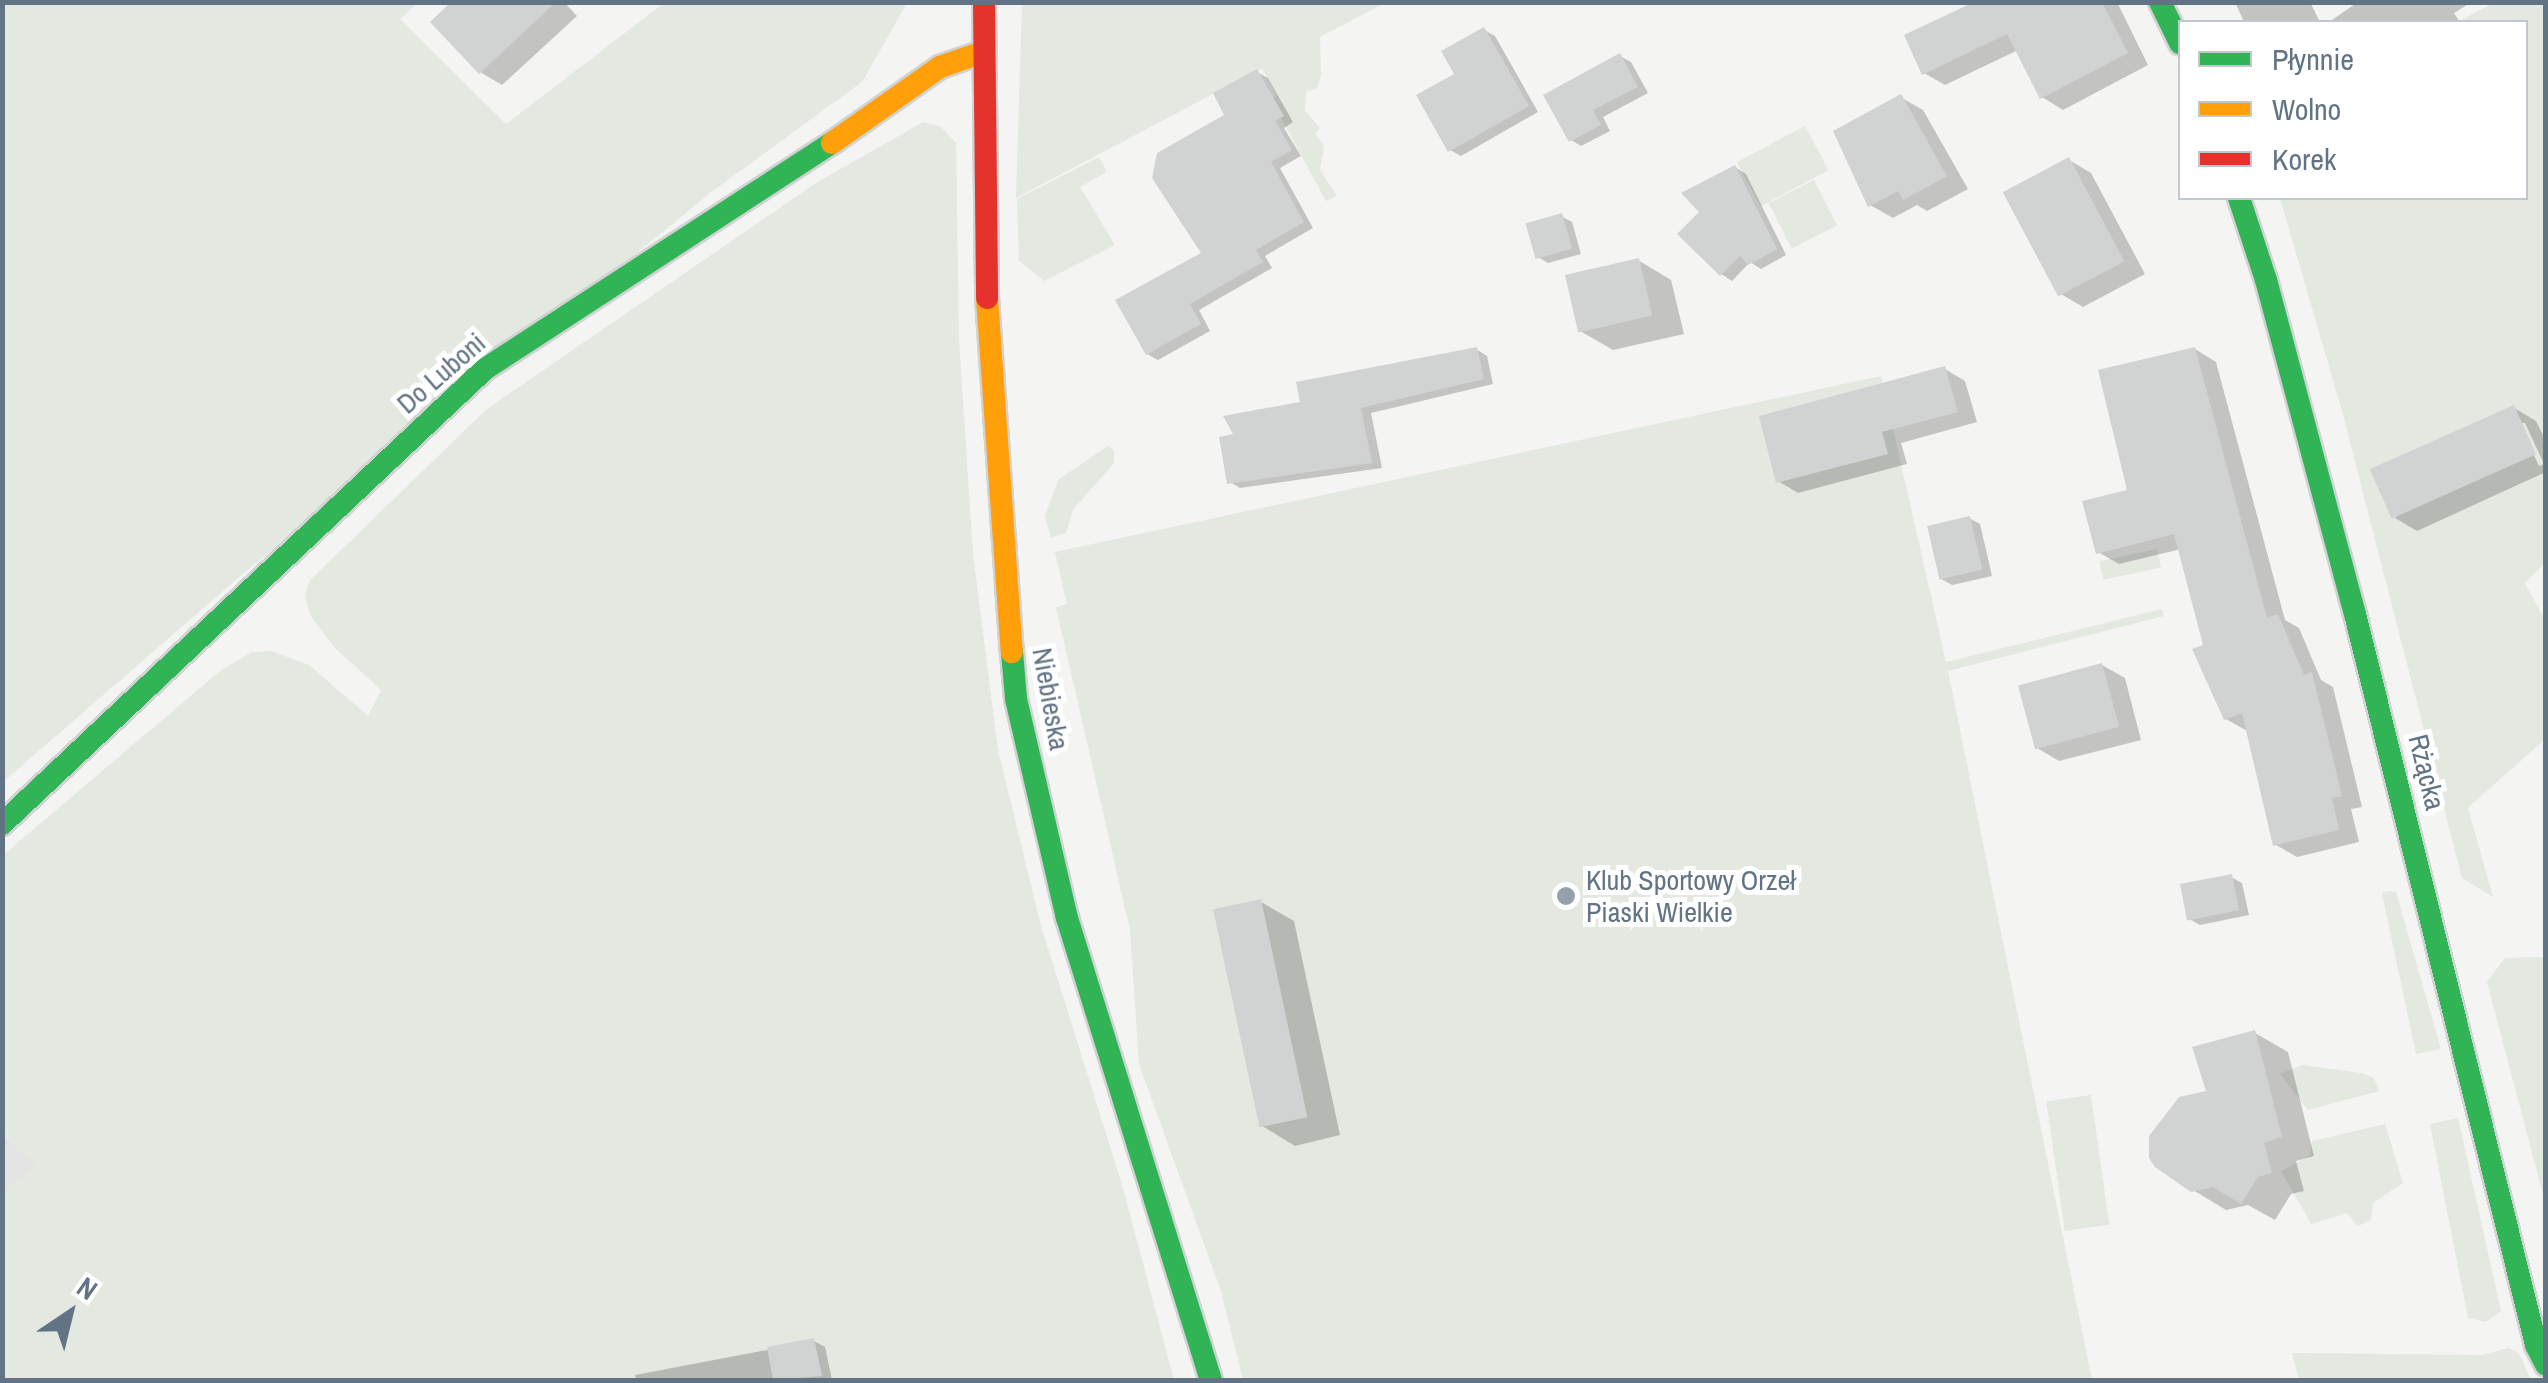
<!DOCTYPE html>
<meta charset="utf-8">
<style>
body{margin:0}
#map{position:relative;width:2548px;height:1383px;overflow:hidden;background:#f4f4f2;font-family:"Archivo Narrow",sans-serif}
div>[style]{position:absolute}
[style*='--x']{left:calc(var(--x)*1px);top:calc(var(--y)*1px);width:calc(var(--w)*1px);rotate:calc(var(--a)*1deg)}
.built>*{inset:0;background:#e3e4e3}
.green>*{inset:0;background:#e3e8e0;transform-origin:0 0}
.shadow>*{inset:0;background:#0003}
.building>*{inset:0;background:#d1d3d3;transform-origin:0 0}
.roads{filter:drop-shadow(2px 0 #d0d2d3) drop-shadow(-2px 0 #d0d2d3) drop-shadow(0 2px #d0d2d3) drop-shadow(0 -2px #d0d2d3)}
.fast>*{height:22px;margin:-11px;padding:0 11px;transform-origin:11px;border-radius:11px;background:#30b455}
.slow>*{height:22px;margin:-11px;padding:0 11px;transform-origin:11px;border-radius:11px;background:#ff9f0a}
.jam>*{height:22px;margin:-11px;padding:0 11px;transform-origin:11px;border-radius:11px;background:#e5322d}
.dots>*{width:28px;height:28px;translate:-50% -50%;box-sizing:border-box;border:5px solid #fff;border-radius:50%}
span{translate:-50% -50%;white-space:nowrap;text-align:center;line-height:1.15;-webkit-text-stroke:10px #fff;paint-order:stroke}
.street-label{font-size:28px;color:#617385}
.poi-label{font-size:28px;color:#617385}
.left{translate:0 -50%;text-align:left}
.frame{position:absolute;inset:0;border:5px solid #617385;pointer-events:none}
.legend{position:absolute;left:2178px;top:20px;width:350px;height:180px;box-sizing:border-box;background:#fff;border:2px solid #c0c7ce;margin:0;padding:12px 18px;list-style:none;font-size:30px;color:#617385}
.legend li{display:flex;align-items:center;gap:20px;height:50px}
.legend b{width:50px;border:2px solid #c0c7ce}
.north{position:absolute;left:20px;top:1263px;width:100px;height:100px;-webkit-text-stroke:8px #fff;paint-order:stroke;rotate:35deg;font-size:28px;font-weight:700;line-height:40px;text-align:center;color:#617385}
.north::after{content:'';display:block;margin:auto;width:35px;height:45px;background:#617385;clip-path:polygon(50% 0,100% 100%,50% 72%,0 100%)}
</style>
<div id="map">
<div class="built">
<i style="clip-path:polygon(2px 1133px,37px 1165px,3px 1194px,2px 1194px)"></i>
</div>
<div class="green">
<i style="clip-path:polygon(3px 3px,418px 3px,400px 19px,506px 124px,664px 3px,907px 3px,862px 82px,714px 190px,238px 578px,3px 782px)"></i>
<i style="clip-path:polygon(1022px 3px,1385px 3px,1320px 37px,1321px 76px,1317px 88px,1306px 92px,1305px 111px,1320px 128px,1315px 133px,1324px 146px,1320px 170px,1337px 196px,1326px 201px,1281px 118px,1274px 98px,1277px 95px,1262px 68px,1016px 198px)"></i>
<i style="clip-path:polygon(2493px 3px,2545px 3px,2546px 562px,2525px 583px,2545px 620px,2545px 739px,2468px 808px,2493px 897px,2462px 878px,2342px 411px,2280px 198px,2526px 198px,2526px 22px,2458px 22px)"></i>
<i style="clip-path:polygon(923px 122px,941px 127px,956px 143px,959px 340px,973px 554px,998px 750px,1041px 926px,1123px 1188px,1174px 1380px,3px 1380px,3px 1194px,36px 1165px,3px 1133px,2px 856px,220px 671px,252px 652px,271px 651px,309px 665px,368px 716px,381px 690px,333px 646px,310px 615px,305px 595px,310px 580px,487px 409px,816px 183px)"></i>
<i style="left:1805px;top:126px;width:50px;height:77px;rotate:62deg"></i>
<i style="clip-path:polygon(1099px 157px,1107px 172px,1080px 187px,1115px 245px,1044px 281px,1019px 261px,1017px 199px)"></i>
<i style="left:1814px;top:180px;width:51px;height:51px;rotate:63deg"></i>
<i style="clip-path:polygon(1881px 376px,1946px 662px,2162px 609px,2164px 616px,1948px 671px,2092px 1380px,1243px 1380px,1221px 1291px,1139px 1064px,1130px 930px,1056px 607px,1067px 604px,1055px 552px)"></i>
<i style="clip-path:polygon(1108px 446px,1114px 451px,1114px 463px,1073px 510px,1066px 533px,1051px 537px,1045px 516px,1058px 480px)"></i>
<i style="left:2157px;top:549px;width:19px;height:59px;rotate:78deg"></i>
<i style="clip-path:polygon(2389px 891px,2396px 892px,2441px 1049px,2416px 1054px,2382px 893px)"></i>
<i style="clip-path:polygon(2545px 957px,2546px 957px,2545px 1202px,2487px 982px,2505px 958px)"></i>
<i style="clip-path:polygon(2302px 1065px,2361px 1073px,2374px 1078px,2379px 1091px,2308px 1110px,2280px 1074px)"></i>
<i style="left:2091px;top:1095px;width:131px;height:45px;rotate:82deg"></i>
<i style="clip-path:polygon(2458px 1118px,2501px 1311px,2486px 1322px,2468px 1318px,2430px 1124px)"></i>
<i style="clip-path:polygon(2385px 1124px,2403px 1183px,2373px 1203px,2371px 1220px,2358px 1226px,2347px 1213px,2311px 1224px,2281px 1171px,2309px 1156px,2312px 1141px)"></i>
<i style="clip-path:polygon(2508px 1348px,2519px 1353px,2531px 1380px,2299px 1380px,2292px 1353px,2482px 1355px)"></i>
</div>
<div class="shadow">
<i style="clip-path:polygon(455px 2px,564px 2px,577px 16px,502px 85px,480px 72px)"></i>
<i style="clip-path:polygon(1979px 2px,2117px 2px,2148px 65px,2063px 110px,2042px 97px,2018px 50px,1945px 85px,1924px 73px)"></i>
<i style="clip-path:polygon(2235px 2px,2310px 2px,2320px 22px,2244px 22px)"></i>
<i style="clip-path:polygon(2358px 2px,2472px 2px,2454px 13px,2460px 22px,2329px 22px)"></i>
<i style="clip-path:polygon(1484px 30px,1495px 36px,1538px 112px,1461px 156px,1450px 150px)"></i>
<i style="clip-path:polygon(1620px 56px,1631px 62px,1648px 93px,1603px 117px,1610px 131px,1581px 146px,1571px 140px)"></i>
<i style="clip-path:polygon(1257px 72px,1268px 78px,1293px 122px,1284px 128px,1301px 156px,1280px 168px,1313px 228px,1265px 256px,1272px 268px,1199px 310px,1210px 331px,1158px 360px,1147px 354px,1204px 254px,1227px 116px)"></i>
<i style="clip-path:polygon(1900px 97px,1923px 110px,1968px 189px,1927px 211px,1917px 205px,1893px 218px,1870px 205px)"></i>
<i style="clip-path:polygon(2069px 160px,2091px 173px,2145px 274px,2083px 307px,2061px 294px)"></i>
<i style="clip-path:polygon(1735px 167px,1746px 174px,1786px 255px,1761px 269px,1750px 262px,1732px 281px,1721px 274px,1702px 212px)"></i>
<i style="clip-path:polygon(1561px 216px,1572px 222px,1581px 254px,1548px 263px,1538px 257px)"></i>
<i style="clip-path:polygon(1638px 260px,1671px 280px,1684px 334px,1613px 350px,1580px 331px)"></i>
<i style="clip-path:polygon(1476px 349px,1487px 356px,1493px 384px,1371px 413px,1382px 468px,1240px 488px,1230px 482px,1237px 436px,1303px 404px)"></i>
<i style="clip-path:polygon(2195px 349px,2216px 362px,2285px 620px,2299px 628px,2321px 680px,2333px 687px,2362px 807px,2351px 809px,2359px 842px,2297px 857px,2276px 845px,2249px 732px,2226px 719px,2181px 549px,2119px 564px,2098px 552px)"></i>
<i style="clip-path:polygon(1945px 369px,1965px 381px,1977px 422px,1901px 443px,1907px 464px,1798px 493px,1778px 481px)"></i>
<i style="clip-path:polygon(evenodd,2514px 408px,2536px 421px,2546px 441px,2546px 472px,2417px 531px,2395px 518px,2514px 408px,2519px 423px,2525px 423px,2544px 464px,2539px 466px,2519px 423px)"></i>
<i style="clip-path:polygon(1969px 518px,1980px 524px,1992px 576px,1952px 585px,1941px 579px)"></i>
<i style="clip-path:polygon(2102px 665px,2125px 678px,2141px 740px,2059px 761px,2037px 748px)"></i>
<i style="clip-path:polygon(2231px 877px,2242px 883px,2249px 915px,2200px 925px,2189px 919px)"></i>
<i style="clip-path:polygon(1261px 902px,1294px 921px,1340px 1135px,1295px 1146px,1262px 1126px)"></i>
<i style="clip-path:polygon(2255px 1033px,2288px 1052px,2314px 1156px,2296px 1161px,2304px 1191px,2291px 1194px,2275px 1220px,2248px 1205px,2226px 1210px,2193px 1190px,2209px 1093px)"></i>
<i style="clip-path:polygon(814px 1341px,825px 1347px,832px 1380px,636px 1380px,635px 1375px)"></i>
</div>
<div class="building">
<i style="clip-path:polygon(451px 2px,556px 2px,479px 74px,430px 22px)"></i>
<i style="clip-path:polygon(1974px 2px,2102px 2px,2128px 53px,2040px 99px,2007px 34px,1922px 75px,1904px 35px)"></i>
<i style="clip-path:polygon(1484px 27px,1529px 106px,1448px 152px,1416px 95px,1454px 74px,1441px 51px)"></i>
<i style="clip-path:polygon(1620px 53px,1638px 87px,1593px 110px,1601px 125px,1569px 142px,1543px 95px)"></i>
<i style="clip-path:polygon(1257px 69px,1284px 116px,1275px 121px,1292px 150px,1271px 162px,1304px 222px,1256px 250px,1263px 262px,1190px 304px,1201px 324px,1146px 355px,1115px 300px,1201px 253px,1152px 178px,1157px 153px,1224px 115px,1213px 93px)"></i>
<i style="clip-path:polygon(1901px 94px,1947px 176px,1903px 200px,1898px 191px,1868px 207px,1833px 131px)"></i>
<i style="left:2069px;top:157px;width:118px;height:75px;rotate:62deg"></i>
<i style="clip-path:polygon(1735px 165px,1777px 249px,1748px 265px,1740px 256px,1720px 276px,1677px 234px,1699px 212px,1681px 193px)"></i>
<i style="left:1562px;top:213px;width:37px;height:38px;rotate:74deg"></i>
<i style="left:1639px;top:258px;width:59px;height:76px;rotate:77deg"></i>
<i style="clip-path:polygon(1477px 347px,1484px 379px,1361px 408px,1372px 463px,1227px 484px,1219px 437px,1233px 434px,1223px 416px,1300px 402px,1296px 382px)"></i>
<i style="clip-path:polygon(2195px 347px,2267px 618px,2278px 614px,2304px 675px,2312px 672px,2342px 796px,2332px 798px,2339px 830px,2273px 846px,2242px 713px,2224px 720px,2192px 649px,2203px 645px,2174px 534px,2096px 554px,2082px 501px,2127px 490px,2098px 370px)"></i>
<i style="clip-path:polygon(1945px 366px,1958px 412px,1882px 432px,1888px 454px,1776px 483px,1759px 416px)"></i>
<i style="left:2514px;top:405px;width:54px;height:158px;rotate:66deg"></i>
<i style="left:1970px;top:516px;width:55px;height:44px;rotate:77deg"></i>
<i style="left:2102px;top:663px;width:66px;height:87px;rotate:75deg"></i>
<i style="left:2232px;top:874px;width:37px;height:53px;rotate:79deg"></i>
<i style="left:1261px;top:899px;width:223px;height:49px;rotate:78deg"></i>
<i style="clip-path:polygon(2255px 1030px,2282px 1137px,2264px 1143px,2272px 1173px,2258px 1177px,2241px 1204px,2213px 1187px,2191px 1192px,2155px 1167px,2149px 1158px,2149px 1136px,2179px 1097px,2206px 1091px,2192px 1047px)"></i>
<i style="clip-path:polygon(814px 1338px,822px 1376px,773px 1380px,767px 1347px)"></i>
</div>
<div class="roads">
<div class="fast">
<i style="--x:2160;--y:2;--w:46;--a:64"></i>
<i style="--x:2239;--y:198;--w:86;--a:71.8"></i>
<i style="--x:2266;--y:280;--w:346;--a:75.1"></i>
<i style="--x:2355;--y:614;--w:753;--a:76.09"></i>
<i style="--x:2536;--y:1345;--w:22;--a:63"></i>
<i style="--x:1012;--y:652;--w:47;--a:85.1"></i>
<i style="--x:1016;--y:699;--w:225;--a:76.9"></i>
<i style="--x:1067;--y:918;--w:484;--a:72.7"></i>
<i style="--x:2;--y:824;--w:664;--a:-43.29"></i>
<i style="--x:485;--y:369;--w:414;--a:-33.1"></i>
</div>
<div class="slow">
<i style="--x:832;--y:143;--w:132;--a:-35.1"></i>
<i style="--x:940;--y:67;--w:46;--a:-19.2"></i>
<i style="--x:987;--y:298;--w:355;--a:86"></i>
</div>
<div class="jam">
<i style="--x:984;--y:2;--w:296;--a:89.4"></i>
</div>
</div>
<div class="dots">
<i style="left:1566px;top:896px;background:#94a0ab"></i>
</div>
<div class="street-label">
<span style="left:441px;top:373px;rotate:-41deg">Do Luboni</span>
<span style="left:1051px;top:699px;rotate:80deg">Niebieska</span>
<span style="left:2427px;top:772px;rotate:76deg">Rżącka</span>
</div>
<div class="poi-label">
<span class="left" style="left:1586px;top:896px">Klub Sportowy Orzeł<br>Piaski Wielkie</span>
</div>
<div class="frame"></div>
<ul class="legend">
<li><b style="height:12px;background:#30b455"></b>Płynnie</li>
<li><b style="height:12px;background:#ff9f0a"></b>Wolno</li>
<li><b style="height:12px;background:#e5322d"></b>Korek</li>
</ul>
<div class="north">N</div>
</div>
